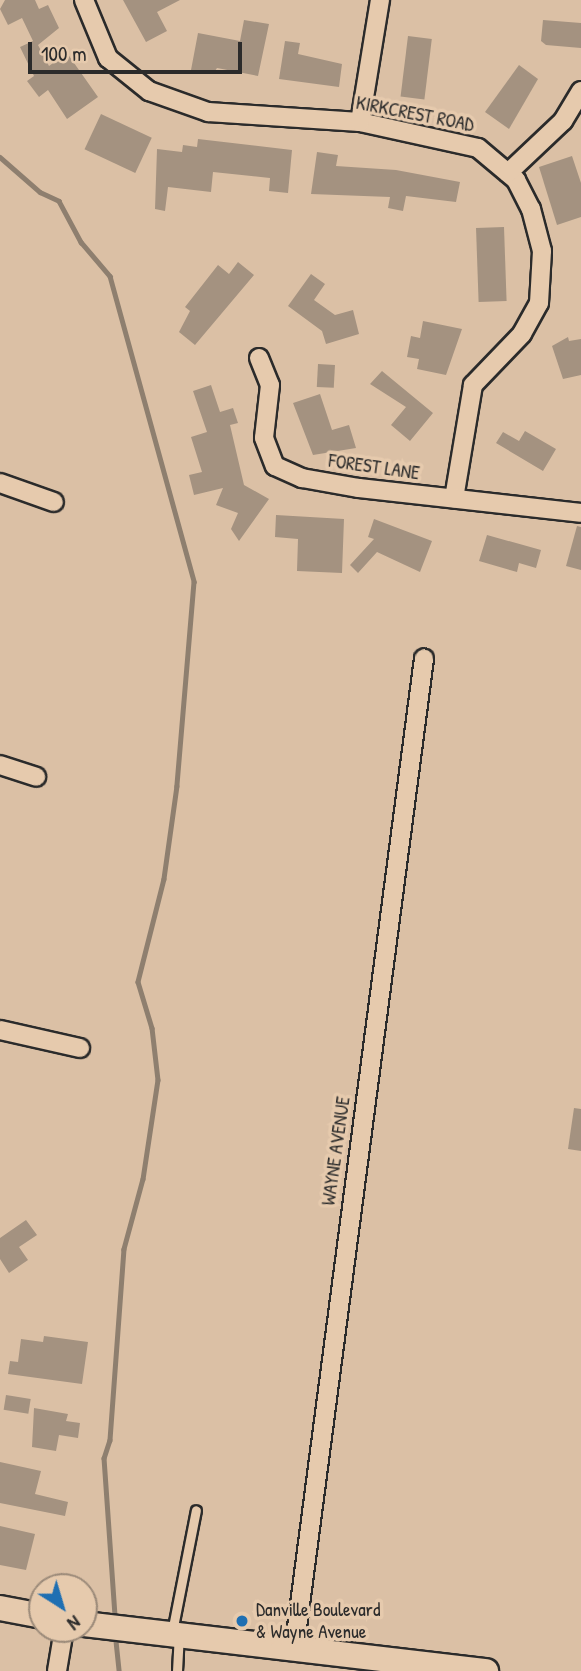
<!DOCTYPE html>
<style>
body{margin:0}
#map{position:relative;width:581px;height:1671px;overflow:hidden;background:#dbc0a5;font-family:"Patrick Hand",sans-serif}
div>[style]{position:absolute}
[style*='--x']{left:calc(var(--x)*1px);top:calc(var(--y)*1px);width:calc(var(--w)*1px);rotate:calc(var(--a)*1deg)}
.stream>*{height:4.5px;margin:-2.25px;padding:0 2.25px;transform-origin:2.25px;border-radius:2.25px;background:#8e7f6f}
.building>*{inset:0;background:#a49280;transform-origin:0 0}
.roads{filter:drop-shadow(2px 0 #2b2b2b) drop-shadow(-2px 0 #2b2b2b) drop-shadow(0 2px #2b2b2b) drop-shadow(0 -2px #2b2b2b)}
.lane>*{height:9px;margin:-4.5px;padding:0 4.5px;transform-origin:4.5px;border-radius:4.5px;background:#e6caad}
.street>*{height:18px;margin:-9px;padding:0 9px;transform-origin:9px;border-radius:9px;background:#e6caad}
.secondary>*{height:24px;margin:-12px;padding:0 12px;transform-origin:12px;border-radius:12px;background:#e6caad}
.dots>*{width:19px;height:19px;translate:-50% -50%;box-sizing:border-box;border:4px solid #e6caad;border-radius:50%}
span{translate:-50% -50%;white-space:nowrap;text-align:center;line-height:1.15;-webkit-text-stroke:7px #e6caad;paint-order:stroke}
.street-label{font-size:19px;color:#2b2b2b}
.poi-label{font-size:19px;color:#2b2b2b}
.left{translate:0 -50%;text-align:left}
.north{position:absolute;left:28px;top:1573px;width:70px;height:70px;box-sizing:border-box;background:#e6caad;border:2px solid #9b8a79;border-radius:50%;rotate:143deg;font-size:19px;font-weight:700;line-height:28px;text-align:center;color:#2b2b2b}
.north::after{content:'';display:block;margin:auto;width:24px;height:32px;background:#1f6fb2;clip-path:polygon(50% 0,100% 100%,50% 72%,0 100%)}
.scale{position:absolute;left:28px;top:42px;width:214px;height:32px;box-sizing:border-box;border:4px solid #2b2b2b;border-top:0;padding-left:9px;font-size:21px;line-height:24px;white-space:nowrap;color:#2b2b2b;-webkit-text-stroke:5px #e6caad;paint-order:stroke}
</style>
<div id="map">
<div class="stream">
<i style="--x:0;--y:157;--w:53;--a:41.2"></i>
<i style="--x:40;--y:192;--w:21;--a:25"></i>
<i style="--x:59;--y:201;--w:47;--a:61.8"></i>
<i style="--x:81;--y:242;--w:45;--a:49.5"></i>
<i style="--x:110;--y:276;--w:317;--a:74.6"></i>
<i style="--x:194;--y:582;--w:205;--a:94.8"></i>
<i style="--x:177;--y:786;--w:94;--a:98"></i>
<i style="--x:164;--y:879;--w:106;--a:104.2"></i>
<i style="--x:138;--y:982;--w:48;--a:73.1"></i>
<i style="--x:152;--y:1028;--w:52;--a:83.4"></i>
<i style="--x:158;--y:1080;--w:100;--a:98.6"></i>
<i style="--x:143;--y:1179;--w:73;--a:105.2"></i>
<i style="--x:124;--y:1249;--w:192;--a:94.2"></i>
<i style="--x:110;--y:1440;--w:19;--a:108"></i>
<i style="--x:104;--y:1458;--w:157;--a:86"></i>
<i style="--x:116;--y:1641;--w:30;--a:84"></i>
</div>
<div class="building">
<i style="clip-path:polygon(5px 0,35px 0,39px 9px,48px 5px,59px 28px,38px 45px,49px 66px,67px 53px,98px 97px,67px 119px,48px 90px,39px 97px,27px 81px,34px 76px,20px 47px,33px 41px,22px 18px,8px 25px,0 9px)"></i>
<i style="clip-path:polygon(123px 0,180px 0,157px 12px,167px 31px,146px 42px)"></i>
<i style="clip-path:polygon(244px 20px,269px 24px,258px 76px,217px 68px,213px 74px,191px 70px,198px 33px,240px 41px)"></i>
<i style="clip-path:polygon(543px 20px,581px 23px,581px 48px,546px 45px,541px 41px)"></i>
<i style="left:408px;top:36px;width:24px;height:61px;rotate:7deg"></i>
<i style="clip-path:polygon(285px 41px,300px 43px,298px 54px,342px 64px,339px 87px,279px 79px)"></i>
<i style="clip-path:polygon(519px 65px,538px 79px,509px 129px,485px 112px)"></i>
<i style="left:101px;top:114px;width:56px;height:39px;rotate:25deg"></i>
<i style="clip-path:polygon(198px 139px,292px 150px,288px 193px,269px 191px,270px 178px,213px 172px,211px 192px,168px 187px,165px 211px,155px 209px,157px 149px,182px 152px,183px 145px,197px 147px)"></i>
<i style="clip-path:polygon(317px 152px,338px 155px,336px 166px,396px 170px,460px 182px,456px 202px,406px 196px,403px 211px,388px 208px,390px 197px,311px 194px)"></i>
<i style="clip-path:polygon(572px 156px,581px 183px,581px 217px,557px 225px,539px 167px)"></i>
<i style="left:504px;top:227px;width:74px;height:28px;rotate:88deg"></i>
<i style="clip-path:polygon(238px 262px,254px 275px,195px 345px,179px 332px,190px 311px,185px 307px,218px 265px,229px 274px)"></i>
<i style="clip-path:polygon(311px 274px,325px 284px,314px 300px,335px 315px,353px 310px,359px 334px,326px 344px,322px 331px,288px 306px)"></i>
<i style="clip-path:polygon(423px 321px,462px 329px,446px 375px,417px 369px,419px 359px,407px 357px,411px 336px,420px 338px)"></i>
<i style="clip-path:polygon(568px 337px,569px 341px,581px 339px,581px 375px,563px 379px,552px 346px)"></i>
<i style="left:318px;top:364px;width:17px;height:23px;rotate:3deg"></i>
<i style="clip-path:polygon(382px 371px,433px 413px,410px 441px,391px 425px,406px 407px,370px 384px)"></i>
<i style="clip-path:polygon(211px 385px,220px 412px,233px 408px,238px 423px,230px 425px,244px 485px,269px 499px,239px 541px,231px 529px,238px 513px,216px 505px,223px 488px,194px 495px,189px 475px,202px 472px,191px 437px,207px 432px,193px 391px)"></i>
<i style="clip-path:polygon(320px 394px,332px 430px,349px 425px,356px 448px,313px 455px,293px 403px)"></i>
<i style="clip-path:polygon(525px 431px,556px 449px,543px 471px,496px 443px,503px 432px,519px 441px)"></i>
<i style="clip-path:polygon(276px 515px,344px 519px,342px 573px,297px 571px,298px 539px,275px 537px)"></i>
<i style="clip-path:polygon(374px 519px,432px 541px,420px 572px,377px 552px,358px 573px,350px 565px,374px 539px,368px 537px)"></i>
<i style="clip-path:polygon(577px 526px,581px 527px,581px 570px,566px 566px)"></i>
<i style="clip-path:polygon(487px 535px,541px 550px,536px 568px,519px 563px,517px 572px,479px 561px)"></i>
<i style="clip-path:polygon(574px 1108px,581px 1109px,581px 1151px,568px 1149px)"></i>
<i style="clip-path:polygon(26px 1220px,37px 1235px,19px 1247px,28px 1260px,9px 1273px,0 1259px,0 1238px)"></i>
<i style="clip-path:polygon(44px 1336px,88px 1342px,82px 1384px,8px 1374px,10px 1361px,18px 1362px,21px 1339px,43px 1342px)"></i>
<i style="left:6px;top:1395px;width:25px;height:15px;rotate:9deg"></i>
<i style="clip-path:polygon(34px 1408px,68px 1414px,66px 1421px,80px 1423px,78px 1438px,59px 1435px,56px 1451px,32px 1447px)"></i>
<i style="clip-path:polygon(0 1462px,41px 1471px,35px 1494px,68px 1502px,65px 1516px,0 1503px)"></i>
<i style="clip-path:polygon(0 1526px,35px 1534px,26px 1570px,0 1565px)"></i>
</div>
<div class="roads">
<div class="lane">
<i style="--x:172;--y:1632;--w:124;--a:-78.9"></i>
<i style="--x:177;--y:1671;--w:34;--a:-87"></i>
</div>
<div class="street">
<i style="--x:84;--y:0;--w:63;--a:67.5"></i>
<i style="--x:108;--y:58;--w:53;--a:38.8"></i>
<i style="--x:149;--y:91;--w:63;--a:19.6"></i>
<i style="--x:208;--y:112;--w:152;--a:3.8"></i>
<i style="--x:360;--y:122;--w:121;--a:12.4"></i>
<i style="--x:478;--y:148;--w:50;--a:40.1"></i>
<i style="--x:516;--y:180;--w:33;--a:63"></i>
<i style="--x:531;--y:209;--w:43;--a:75.3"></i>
<i style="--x:542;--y:251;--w:52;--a:93.3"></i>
<i style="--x:539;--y:303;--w:35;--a:119"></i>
<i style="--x:522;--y:334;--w:71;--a:133.9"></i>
<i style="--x:473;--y:385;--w:115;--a:99.5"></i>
<i style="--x:360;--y:122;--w:124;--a:-80.7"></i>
<i style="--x:508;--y:173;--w:76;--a:-43.4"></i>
<i style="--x:563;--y:121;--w:35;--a:-59"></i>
<i style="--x:259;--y:358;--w:29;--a:68"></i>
<i style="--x:270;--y:385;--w:53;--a:96.5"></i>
<i style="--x:264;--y:438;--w:30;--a:69"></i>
<i style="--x:275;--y:466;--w:30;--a:24"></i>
<i style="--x:302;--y:478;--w:58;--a:10"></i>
<i style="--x:359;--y:488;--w:223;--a:6.4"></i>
<i style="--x:0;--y:483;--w:57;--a:19.4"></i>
<i style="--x:0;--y:765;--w:38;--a:18"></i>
<i style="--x:0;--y:1030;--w:82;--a:12.7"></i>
<i style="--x:294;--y:1650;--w:1000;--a:-82.53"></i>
<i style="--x:57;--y:1671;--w:43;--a:-80.5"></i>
</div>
<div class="secondary">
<i style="--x:0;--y:1608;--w:43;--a:10.8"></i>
<i style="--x:84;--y:1624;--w:405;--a:6.7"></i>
</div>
</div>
<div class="dots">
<i style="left:242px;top:1621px;background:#1f6fb2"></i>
</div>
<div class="street-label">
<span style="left:415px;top:114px;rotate:11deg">KIRKCREST ROAD</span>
<span style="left:374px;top:467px;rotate:8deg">FOREST LANE</span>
<span style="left:336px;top:1151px;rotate:-82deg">WAYNE AVENUE</span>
</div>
<div class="poi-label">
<span class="left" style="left:256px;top:1621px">Danville Boulevard<br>&amp; Wayne Avenue</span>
</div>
<div class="north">N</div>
<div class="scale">100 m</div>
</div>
